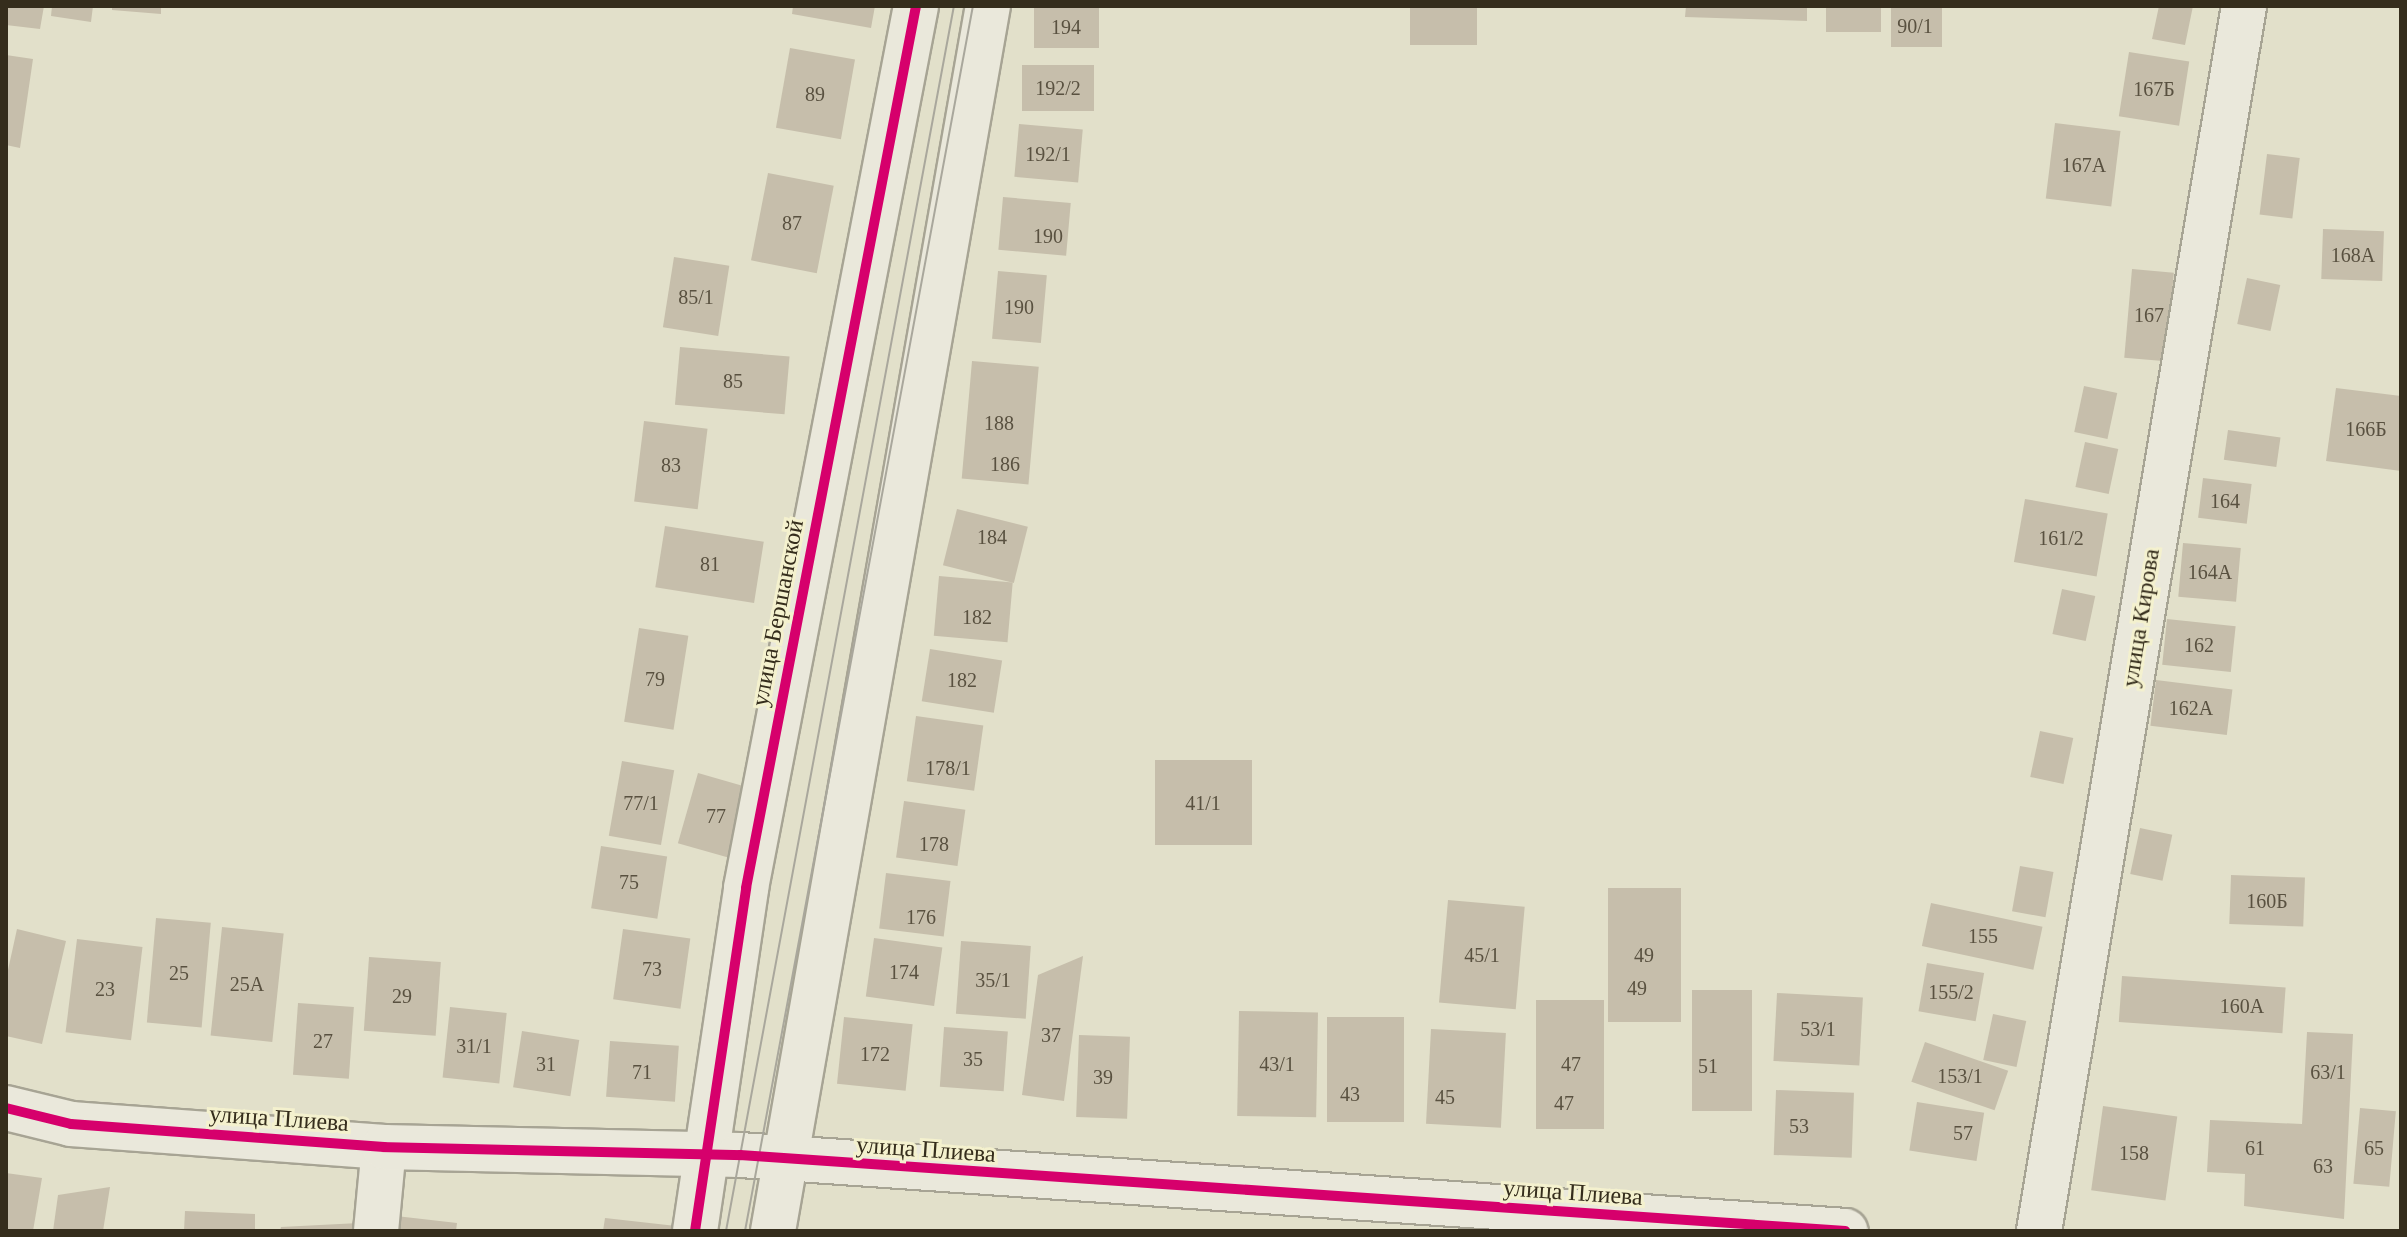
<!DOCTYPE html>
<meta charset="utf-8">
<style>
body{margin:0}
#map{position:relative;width:2407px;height:1237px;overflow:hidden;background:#e2e0ca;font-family:Georgia,serif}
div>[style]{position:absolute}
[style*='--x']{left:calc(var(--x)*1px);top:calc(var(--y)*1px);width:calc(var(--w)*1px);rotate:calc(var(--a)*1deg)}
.building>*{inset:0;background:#c6beab;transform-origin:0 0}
.roads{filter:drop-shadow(2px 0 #a7a494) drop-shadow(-2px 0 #a7a494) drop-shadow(0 2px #a7a494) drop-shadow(0 -2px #a7a494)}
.minor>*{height:44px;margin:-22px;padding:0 22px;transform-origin:22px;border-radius:22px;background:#eae8db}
.tertiary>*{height:44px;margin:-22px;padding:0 22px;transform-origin:22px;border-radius:22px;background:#eae8db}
.tram>*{height:2px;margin:-1px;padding:0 1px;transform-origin:1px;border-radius:1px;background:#a9a79c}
.cycleway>*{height:10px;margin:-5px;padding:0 5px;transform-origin:5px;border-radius:5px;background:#d6006c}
span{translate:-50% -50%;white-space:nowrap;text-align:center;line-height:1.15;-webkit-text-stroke:6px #f4f1ce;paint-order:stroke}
.number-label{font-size:20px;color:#595140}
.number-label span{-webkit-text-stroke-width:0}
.street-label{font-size:24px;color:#352d1c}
.frame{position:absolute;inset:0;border:8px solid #352d1c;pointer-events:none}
</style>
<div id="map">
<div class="building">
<i style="clip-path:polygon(6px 6px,44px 6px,40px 29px,6px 25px)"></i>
<i style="clip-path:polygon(52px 6px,93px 6px,91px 22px,51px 16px)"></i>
<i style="clip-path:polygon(112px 6px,161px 6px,161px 14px,112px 10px)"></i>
<i style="clip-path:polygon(793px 6px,875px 6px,871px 28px,792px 14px)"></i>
<i style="left:1034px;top:6px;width:65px;height:42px"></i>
<i style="left:1410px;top:6px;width:67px;height:39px"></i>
<i style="clip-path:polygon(1686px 6px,1807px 6px,1807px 21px,1685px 17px)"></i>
<i style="left:1826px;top:6px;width:55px;height:26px"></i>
<i style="left:1891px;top:6px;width:51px;height:41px"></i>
<i style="clip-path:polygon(2159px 6px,2193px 6px,2185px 45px,2152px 39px)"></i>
<i style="left:790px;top:48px;width:66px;height:81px;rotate:10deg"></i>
<i style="left:2129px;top:52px;width:61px;height:65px;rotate:9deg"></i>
<i style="clip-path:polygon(6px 55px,33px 59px,20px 148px,6px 145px)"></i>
<i style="left:1022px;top:65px;width:72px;height:46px"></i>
<i style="left:2055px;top:123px;width:66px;height:76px;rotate:7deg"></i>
<i style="left:1019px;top:124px;width:64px;height:53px;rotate:5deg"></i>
<i style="left:2267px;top:154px;width:33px;height:61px;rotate:7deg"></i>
<i style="left:768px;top:173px;width:67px;height:89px;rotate:11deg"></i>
<i style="left:1003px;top:197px;width:68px;height:53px;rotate:5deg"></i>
<i style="left:2323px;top:229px;width:61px;height:50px;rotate:2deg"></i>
<i style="left:674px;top:257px;width:56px;height:71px;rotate:9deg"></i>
<i style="left:2132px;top:269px;width:42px;height:89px;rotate:5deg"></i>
<i style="left:998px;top:271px;width:49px;height:68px;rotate:5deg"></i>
<i style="left:2247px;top:278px;width:34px;height:47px;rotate:12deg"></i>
<i style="left:680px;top:347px;width:110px;height:58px;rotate:5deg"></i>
<i style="left:972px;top:361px;width:67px;height:118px;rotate:5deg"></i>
<i style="left:2084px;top:386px;width:34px;height:47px;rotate:12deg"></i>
<i style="clip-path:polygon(2336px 388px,2401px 396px,2401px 471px,2326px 461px)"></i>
<i style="left:644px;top:421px;width:64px;height:81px;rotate:7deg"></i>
<i style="left:2228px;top:430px;width:53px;height:30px;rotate:8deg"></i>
<i style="left:2085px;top:442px;width:34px;height:46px;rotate:12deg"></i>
<i style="left:2203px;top:478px;width:49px;height:40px;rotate:7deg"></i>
<i style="left:2025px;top:499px;width:84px;height:64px;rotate:10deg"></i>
<i style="left:957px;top:509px;width:73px;height:58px;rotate:14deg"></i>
<i style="left:665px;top:526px;width:100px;height:62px;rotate:9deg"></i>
<i style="left:2183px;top:543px;width:58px;height:54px;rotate:5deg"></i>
<i style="left:939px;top:576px;width:74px;height:60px;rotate:5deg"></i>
<i style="left:2062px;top:589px;width:34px;height:46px;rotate:12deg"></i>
<i style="left:2167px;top:619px;width:69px;height:46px;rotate:6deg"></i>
<i style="left:639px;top:628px;width:50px;height:95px;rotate:9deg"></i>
<i style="left:930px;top:649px;width:73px;height:53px;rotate:9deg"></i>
<i style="left:2156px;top:680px;width:77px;height:46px;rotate:7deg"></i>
<i style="left:916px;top:716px;width:68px;height:66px;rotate:8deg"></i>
<i style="left:2040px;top:731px;width:34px;height:47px;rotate:12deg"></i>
<i style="left:1155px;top:760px;width:97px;height:85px"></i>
<i style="left:622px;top:761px;width:53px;height:76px;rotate:10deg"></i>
<i style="left:698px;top:773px;width:56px;height:73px;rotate:16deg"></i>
<i style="left:904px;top:801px;width:62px;height:57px;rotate:8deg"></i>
<i style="left:2140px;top:828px;width:33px;height:47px;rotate:12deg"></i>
<i style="left:601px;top:846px;width:67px;height:63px;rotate:9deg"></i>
<i style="left:2020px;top:866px;width:34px;height:46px;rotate:10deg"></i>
<i style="left:886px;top:873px;width:65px;height:56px;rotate:7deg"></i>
<i style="left:2231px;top:875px;width:74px;height:49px;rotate:2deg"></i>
<i style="left:1608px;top:888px;width:73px;height:134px"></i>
<i style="left:1448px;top:900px;width:77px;height:103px;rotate:5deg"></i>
<i style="left:1931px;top:903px;width:114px;height:44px;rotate:12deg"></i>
<i style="left:156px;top:918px;width:55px;height:105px;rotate:5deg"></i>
<i style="left:222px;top:927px;width:62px;height:109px;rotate:6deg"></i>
<i style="clip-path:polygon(17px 929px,66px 941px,42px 1044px,6px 1036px,6px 979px)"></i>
<i style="left:623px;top:929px;width:68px;height:71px;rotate:8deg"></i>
<i style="left:874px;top:938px;width:69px;height:59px;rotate:8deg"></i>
<i style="left:77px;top:939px;width:66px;height:94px;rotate:7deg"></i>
<i style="left:961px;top:941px;width:70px;height:73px;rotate:4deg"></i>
<i style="clip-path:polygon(1083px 956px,1064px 1101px,1022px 1095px,1038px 975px)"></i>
<i style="left:369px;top:957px;width:72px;height:74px;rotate:4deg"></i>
<i style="left:1927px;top:963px;width:58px;height:49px;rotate:10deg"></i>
<i style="left:2122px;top:976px;width:164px;height:46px;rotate:4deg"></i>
<i style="left:1692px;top:990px;width:60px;height:121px"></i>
<i style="left:1777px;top:993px;width:86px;height:68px;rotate:3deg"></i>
<i style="left:1536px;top:1000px;width:68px;height:129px"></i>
<i style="left:298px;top:1003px;width:56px;height:72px;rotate:4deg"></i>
<i style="left:450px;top:1007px;width:57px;height:71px;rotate:6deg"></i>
<i style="left:1239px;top:1011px;width:79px;height:105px;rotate:1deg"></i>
<i style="left:1993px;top:1014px;width:34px;height:47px;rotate:12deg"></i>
<i style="left:844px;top:1017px;width:69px;height:67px;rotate:6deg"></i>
<i style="left:1327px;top:1017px;width:77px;height:105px"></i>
<i style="left:944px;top:1027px;width:64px;height:60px;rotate:4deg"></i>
<i style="left:1431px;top:1029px;width:75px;height:95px;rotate:3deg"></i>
<i style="left:522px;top:1031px;width:58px;height:57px;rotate:9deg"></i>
<i style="clip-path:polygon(2307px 1032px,2353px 1034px,2344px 1219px,2244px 1206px,2245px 1174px,2207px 1172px,2210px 1120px,2302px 1124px)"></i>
<i style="left:1079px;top:1035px;width:51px;height:82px;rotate:2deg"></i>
<i style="left:610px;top:1041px;width:69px;height:56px;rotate:4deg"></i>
<i style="left:1925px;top:1042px;width:88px;height:42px;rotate:19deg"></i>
<i style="left:1776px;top:1090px;width:78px;height:65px;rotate:2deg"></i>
<i style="left:1917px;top:1102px;width:68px;height:49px;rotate:9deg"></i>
<i style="left:2103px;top:1106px;width:75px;height:85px;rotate:8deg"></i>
<i style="left:2360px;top:1108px;width:36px;height:76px;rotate:5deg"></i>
<i style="clip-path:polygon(6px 1173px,42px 1178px,33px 1231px,6px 1231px)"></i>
<i style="clip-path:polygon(110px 1187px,103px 1231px,53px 1231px,58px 1195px)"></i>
<i style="clip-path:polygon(185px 1211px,255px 1214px,255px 1231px,184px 1231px)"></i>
<i style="clip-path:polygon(396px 1216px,457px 1223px,456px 1231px,394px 1231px)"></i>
<i style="clip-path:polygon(605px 1218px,676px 1226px,675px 1231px,603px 1231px)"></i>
<i style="clip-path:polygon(359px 1223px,359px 1231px,280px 1231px,281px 1227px)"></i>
</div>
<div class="roads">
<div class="minor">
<i style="--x:376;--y:1231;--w:84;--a:-84.6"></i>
<i style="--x:695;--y:1231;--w:347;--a:-81.5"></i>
<i style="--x:746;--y:888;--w:898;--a:-79.09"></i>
<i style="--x:773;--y:1231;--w:1244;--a:-80.05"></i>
<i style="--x:2039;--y:1231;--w:1242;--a:-80.5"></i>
</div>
<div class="tertiary">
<i style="--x:6;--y:1108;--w:67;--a:13.8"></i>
<i style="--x:71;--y:1124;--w:314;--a:4.2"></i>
<i style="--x:384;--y:1147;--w:356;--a:1.3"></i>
<i style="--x:740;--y:1155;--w:1108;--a:3.93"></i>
</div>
</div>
<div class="tram">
<i style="--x:726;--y:1231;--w:1246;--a:-79.46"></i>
<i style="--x:745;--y:1231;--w:1246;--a:-79.46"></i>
</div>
<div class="cycleway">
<i style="--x:6;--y:1108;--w:67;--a:13.8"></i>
<i style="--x:71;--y:1124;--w:314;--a:4.2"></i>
<i style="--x:384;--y:1147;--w:356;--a:1.3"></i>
<i style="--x:740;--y:1155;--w:1108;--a:3.93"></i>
<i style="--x:695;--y:1231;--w:347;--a:-81.5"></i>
<i style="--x:746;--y:888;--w:898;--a:-79.09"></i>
</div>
<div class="number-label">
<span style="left:1915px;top:26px">90/1</span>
<span style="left:1066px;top:27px">194</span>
<span style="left:1058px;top:88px">192/2</span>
<span style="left:2154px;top:89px">167Б</span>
<span style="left:815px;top:94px">89</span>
<span style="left:1048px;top:154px">192/1</span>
<span style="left:2084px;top:165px">167А</span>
<span style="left:792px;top:223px">87</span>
<span style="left:1048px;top:236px">190</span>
<span style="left:2353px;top:255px">168А</span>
<span style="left:696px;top:297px">85/1</span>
<span style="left:1019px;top:307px">190</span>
<span style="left:2149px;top:315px">167</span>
<span style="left:733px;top:381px">85</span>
<span style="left:999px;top:423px">188</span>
<span style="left:2366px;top:429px">166Б</span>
<span style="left:1005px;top:464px">186</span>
<span style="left:671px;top:465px">83</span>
<span style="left:2225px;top:501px">164</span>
<span style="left:992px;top:537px">184</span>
<span style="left:2061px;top:538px">161/2</span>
<span style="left:710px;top:564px">81</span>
<span style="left:2210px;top:572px">164А</span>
<span style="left:977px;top:617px">182</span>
<span style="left:2199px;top:645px">162</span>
<span style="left:655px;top:679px">79</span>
<span style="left:962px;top:680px">182</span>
<span style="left:2191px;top:708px">162А</span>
<span style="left:948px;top:768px">178/1</span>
<span style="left:641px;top:803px">77/1</span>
<span style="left:1203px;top:803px">41/1</span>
<span style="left:716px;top:816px">77</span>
<span style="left:934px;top:844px">178</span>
<span style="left:629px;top:882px">75</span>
<span style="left:2267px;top:901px">160Б</span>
<span style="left:921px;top:917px">176</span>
<span style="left:1983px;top:936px">155</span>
<span style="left:1482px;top:955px">45/1</span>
<span style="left:1644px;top:955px">49</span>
<span style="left:652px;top:969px">73</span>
<span style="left:904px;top:972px">174</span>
<span style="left:179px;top:973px">25</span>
<span style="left:993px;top:980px">35/1</span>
<span style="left:247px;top:984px">25А</span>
<span style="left:1637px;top:988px">49</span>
<span style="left:105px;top:989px">23</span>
<span style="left:1951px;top:992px">155/2</span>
<span style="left:402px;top:996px">29</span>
<span style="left:2242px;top:1006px">160А</span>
<span style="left:1818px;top:1029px">53/1</span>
<span style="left:1051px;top:1035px">37</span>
<span style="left:323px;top:1041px">27</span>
<span style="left:474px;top:1046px">31/1</span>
<span style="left:875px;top:1054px">172</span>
<span style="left:973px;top:1059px">35</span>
<span style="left:546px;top:1064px">31</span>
<span style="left:1277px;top:1064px">43/1</span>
<span style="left:1571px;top:1064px">47</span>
<span style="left:1708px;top:1066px">51</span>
<span style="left:642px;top:1072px">71</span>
<span style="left:2328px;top:1072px">63/1</span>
<span style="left:1960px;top:1076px">153/1</span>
<span style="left:1103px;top:1077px">39</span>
<span style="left:1350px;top:1094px">43</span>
<span style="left:1445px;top:1097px">45</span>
<span style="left:1564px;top:1103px">47</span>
<span style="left:1799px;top:1126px">53</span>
<span style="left:1963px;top:1133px">57</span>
<span style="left:2255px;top:1148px">61</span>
<span style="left:2374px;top:1148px">65</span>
<span style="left:2134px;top:1153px">158</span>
<span style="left:2323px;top:1166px">63</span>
</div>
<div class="street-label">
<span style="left:778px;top:613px;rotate:-79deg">улица Бершанской</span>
<span style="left:2141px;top:618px;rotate:-81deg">улица Кирова</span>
<span style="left:279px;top:1119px;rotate:4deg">улица Плиева</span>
<span style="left:926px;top:1150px;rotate:4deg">улица Плиева</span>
<span style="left:1573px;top:1193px;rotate:4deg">улица Плиева</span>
</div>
<div class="frame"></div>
</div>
